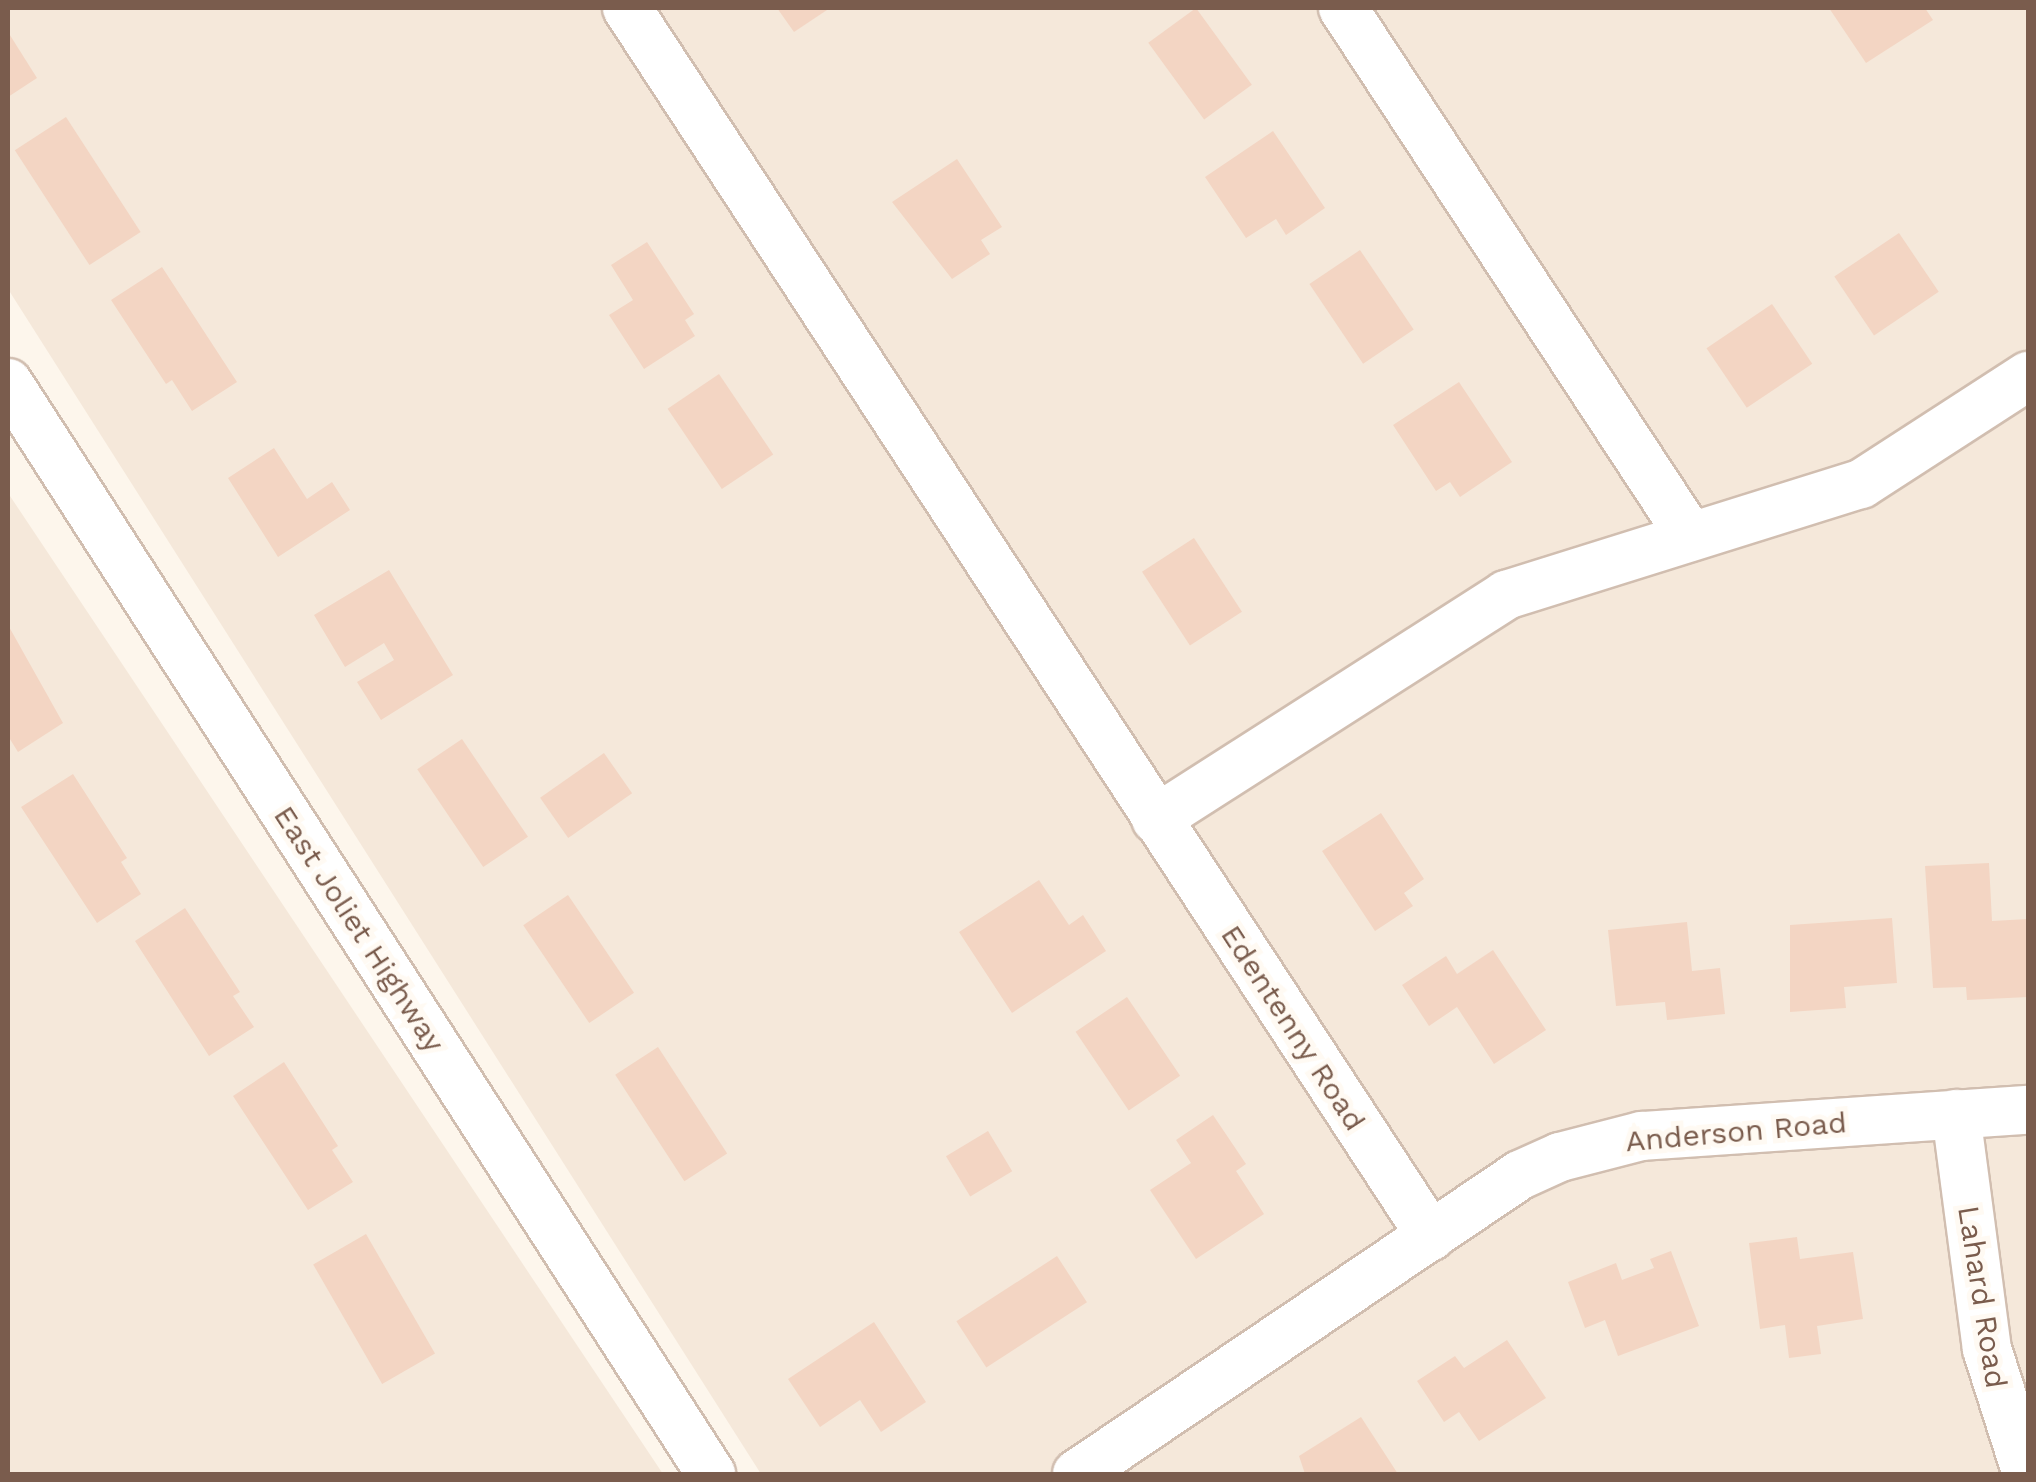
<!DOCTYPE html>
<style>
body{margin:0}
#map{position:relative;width:2036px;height:1482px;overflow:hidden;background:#fdf6ec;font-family:"Work Sans",sans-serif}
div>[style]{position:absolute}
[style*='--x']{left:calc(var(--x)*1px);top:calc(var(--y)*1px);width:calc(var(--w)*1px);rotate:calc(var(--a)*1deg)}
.residential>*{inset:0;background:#f5e8da}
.building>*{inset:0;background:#f3d5c3;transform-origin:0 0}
.roads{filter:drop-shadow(2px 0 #d1beb0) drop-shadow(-2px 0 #d1beb0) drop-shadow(0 2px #d1beb0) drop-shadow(0 -2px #d1beb0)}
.minor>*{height:48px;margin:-24px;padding:0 24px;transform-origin:24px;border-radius:24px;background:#fff}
span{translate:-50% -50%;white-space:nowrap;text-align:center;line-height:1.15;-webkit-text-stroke:10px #fffaf3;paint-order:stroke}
.street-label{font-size:30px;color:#7a5c4d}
.frame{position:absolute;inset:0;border:10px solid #7a5c4d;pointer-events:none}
</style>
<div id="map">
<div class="residential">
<i style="clip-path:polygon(8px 8px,2028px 8px,2028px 1474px,761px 1474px,8px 289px)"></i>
<i style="clip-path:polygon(8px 493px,663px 1474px,8px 1474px)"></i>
</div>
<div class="building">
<i style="clip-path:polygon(777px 8px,830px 8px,794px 32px)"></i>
<i style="left:1196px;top:8px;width:95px;height:59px;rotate:54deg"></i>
<i style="clip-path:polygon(1829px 8px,1925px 8px,1933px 20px,1866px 63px)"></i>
<i style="clip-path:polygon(8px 32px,37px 78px,8px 97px)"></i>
<i style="left:66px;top:117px;width:137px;height:61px;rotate:57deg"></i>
<i style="clip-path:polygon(1273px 131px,1325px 208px,1286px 235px,1276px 219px,1246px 238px,1205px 177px)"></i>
<i style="clip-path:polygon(957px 159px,1002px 227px,981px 240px,990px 254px,952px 279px,892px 202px)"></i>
<i style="left:1899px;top:233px;width:71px;height:78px;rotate:56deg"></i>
<i style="clip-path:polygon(647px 242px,694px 314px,685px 320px,695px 336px,644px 369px,609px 315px,633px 300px,611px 265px)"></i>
<i style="left:1360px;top:250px;width:96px;height:61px;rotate:56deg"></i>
<i style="clip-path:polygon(162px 267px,237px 382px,192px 411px,172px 380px,166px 384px,111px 300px)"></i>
<i style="left:1772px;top:304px;width:72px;height:79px;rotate:56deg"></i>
<i style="left:719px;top:374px;width:97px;height:62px;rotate:56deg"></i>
<i style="clip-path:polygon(1459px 382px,1512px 462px,1460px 497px,1450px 482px,1436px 491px,1393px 425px)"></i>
<i style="clip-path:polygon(274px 448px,307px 499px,332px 482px,350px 510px,278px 557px,228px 478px)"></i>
<i style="left:1194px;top:538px;width:88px;height:62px;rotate:57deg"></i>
<i style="clip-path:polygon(389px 570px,453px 675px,381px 720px,357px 682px,394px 660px,384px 643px,345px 667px,314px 615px)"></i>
<i style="clip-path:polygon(8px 625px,63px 723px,18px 752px,8px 736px)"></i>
<i style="left:462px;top:739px;width:118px;height:54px;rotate:56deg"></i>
<i style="left:604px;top:753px;width:49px;height:78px;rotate:55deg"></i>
<i style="clip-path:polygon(73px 774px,127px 858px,121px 862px,141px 894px,97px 923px,21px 807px)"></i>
<i style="clip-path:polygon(1381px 813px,1424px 879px,1404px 893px,1413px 906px,1375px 931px,1322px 851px)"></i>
<i style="clip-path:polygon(1989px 863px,1992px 921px,2028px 919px,2028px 997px,1967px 1000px,1966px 987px,1933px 988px,1925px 866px)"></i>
<i style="clip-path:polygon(1039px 880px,1069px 925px,1083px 915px,1106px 951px,1012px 1013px,959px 932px)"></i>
<i style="left:568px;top:895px;width:118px;height:54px;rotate:56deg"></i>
<i style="clip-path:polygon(185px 908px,240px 992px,233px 996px,254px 1027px,209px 1056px,135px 941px)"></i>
<i style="clip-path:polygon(1892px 918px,1897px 983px,1844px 987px,1846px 1008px,1790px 1012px,1790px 925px)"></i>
<i style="clip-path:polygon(1687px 922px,1692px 971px,1720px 968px,1725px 1014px,1667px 1020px,1665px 1002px,1616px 1006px,1608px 930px)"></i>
<i style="clip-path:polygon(1493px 950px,1546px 1030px,1494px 1064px,1457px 1007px,1429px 1026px,1402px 985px,1446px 956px,1457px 974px)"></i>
<i style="left:1127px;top:997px;width:95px;height:62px;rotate:56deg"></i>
<i style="left:658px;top:1047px;width:127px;height:51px;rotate:57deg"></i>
<i style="clip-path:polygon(284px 1062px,338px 1146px,332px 1150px,353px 1182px,308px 1210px,233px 1096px)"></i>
<i style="clip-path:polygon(1213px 1115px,1246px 1164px,1236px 1171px,1264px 1214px,1196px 1259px,1150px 1190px,1191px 1163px,1176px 1140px)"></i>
<i style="left:988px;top:1131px;width:47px;height:49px;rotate:59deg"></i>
<i style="left:366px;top:1234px;width:138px;height:61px;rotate:60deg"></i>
<i style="clip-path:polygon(1797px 1237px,1800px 1259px,1853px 1252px,1863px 1319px,1817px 1326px,1821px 1354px,1789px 1358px,1785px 1325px,1760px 1329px,1749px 1243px)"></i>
<i style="clip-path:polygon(1671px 1251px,1699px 1326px,1618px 1356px,1605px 1320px,1585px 1328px,1568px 1282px,1616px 1263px,1622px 1280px,1654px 1268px,1650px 1259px)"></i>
<i style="left:1057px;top:1256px;width:55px;height:120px;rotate:57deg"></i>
<i style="clip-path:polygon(874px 1322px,926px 1402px,881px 1432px,860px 1400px,820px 1427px,788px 1379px)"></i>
<i style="clip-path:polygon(1507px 1340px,1546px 1398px,1479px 1441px,1459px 1412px,1444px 1422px,1417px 1381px,1455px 1356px,1464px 1368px)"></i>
<i style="clip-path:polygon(1361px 1417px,1398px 1474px,1305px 1474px,1299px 1456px)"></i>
</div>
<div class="roads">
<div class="minor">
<i style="--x:627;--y:8;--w:1468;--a:56.79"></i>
<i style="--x:1343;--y:8;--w:632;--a:56.69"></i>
<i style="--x:8;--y:383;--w:1298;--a:57.2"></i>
<i style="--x:1156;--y:819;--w:416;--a:-32.6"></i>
<i style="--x:1506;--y:595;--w:372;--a:-17.4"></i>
<i style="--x:1861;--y:484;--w:199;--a:-32.9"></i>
<i style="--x:1956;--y:1114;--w:237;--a:82.5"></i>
<i style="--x:1987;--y:1349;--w:131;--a:72.3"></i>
<i style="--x:1077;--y:1474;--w:534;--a:-34.02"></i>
<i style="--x:1520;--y:1175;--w:44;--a:-24.2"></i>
<i style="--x:1560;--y:1157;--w:85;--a:-14.4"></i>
<i style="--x:1642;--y:1136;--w:387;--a:-3.9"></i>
</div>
</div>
<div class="street-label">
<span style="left:359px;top:929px;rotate:57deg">East Joliet Highway</span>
<span style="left:1293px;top:1028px;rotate:57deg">Edentenny Road</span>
<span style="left:1736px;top:1132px;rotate:-5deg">Anderson Road</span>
<span style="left:1982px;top:1297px;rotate:81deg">Lahard Road</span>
</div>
<div class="frame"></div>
</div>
